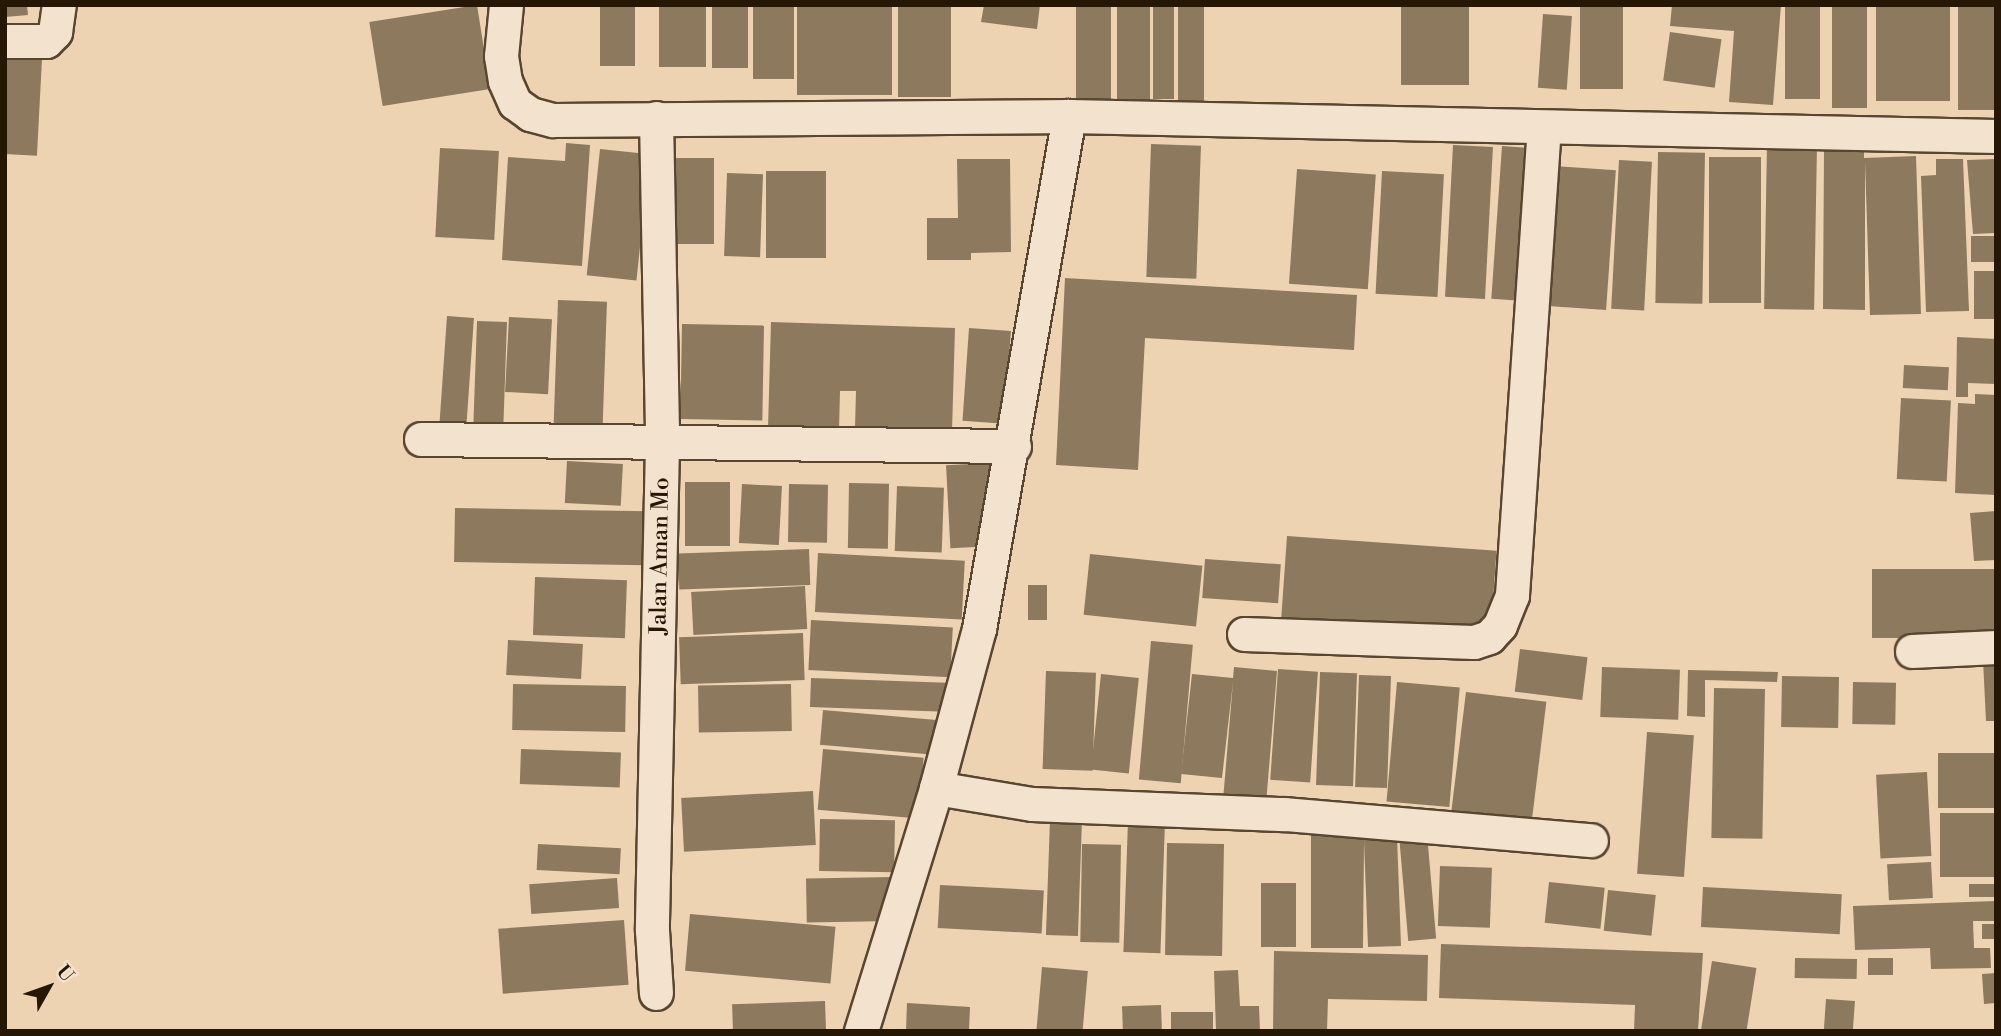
<!DOCTYPE html>
<style>
body{margin:0}
#map{position:relative;width:2001px;height:1036px;overflow:hidden;background:#edd3b2;font-family:"Libre Bodoni",serif}
div>[style]{position:absolute}
[style*='--x']{left:calc(var(--x)*1px);top:calc(var(--y)*1px);width:calc(var(--w)*1px);rotate:calc(var(--a)*1deg)}
.building>*{inset:0;background:#8d795e;transform-origin:0 0}
.roads{filter:drop-shadow(2px 0 #584630) drop-shadow(-2px 0 #584630) drop-shadow(0 2px #584630) drop-shadow(0 -2px #584630)}
.minor>*{height:33px;margin:-16.5px;padding:0 16.5px;transform-origin:16.5px;border-radius:16.5px;background:#f3e2cd}
span{translate:-50% -50%;white-space:nowrap;text-align:center;line-height:1.15;-webkit-text-stroke:5px #f3e2cd;paint-order:stroke}
.street-label{font-size:23px;color:#261704}
.frame{position:absolute;inset:0;border:7px solid #261704;pointer-events:none}
.north{position:absolute;left:14px;top:952px;width:70px;height:70px;-webkit-text-stroke:5px #f3e2cd;paint-order:stroke;rotate:50deg;font-size:19px;font-weight:700;line-height:28px;text-align:center;color:#261704}
.north::after{content:'';display:block;margin:auto;width:24px;height:32px;background:#261704;clip-path:polygon(50% 0,100% 100%,50% 72%,0 100%)}
</style>
<div id="map">
<div class="building">
<i style="clip-path:polygon(5px 5px,27px 5px,28px 15px,5px 17px)"></i>
<i style="left:477px;top:5px;width:85px;height:109px;rotate:81deg"></i>
<i style="left:600px;top:5px;width:35px;height:61px"></i>
<i style="left:659px;top:5px;width:47px;height:62px"></i>
<i style="left:712px;top:5px;width:36px;height:63px"></i>
<i style="left:753px;top:5px;width:41px;height:74px"></i>
<i style="left:797px;top:5px;width:95px;height:90px"></i>
<i style="left:898px;top:5px;width:53px;height:92px"></i>
<i style="clip-path:polygon(984px 5px,1040px 5px,1037px 29px,981px 22px)"></i>
<i style="left:1076px;top:5px;width:35px;height:95px"></i>
<i style="left:1117px;top:5px;width:33px;height:96px"></i>
<i style="left:1153px;top:5px;width:21px;height:94px"></i>
<i style="left:1178px;top:5px;width:26px;height:98px"></i>
<i style="left:1401px;top:5px;width:68px;height:80px"></i>
<i style="left:1580px;top:5px;width:43px;height:84px"></i>
<i style="clip-path:polygon(1672px 5px,1781px 5px,1773px 105px,1729px 102px,1734px 31px,1670px 26px)"></i>
<i style="left:1785px;top:5px;width:35px;height:94px"></i>
<i style="left:1832px;top:5px;width:35px;height:103px"></i>
<i style="left:1876px;top:5px;width:74px;height:96px"></i>
<i style="left:1958px;top:5px;width:38px;height:105px"></i>
<i style="left:1543px;top:14px;width:29px;height:74px;rotate:4deg"></i>
<i style="left:1670px;top:32px;width:52px;height:49px;rotate:8deg"></i>
<i style="left:5px;top:58px;width:37px;height:96px;rotate:3deg"></i>
<i style="clip-path:polygon(566px 143px,590px 145px,582px 266px,502px 260px,508px 157px,565px 161px)"></i>
<i style="left:1151px;top:144px;width:50px;height:133px;rotate:2deg"></i>
<i style="left:1767px;top:144px;width:50px;height:165px;rotate:1deg"></i>
<i style="left:1453px;top:145px;width:40px;height:152px;rotate:3deg"></i>
<i style="left:1502px;top:146px;width:29px;height:153px;rotate:4deg"></i>
<i style="left:440px;top:148px;width:59px;height:89px;rotate:3deg"></i>
<i style="left:600px;top:149px;width:50px;height:127px;rotate:6deg"></i>
<i style="clip-path:polygon(1824px 149px,1864px 149px,1864px 158px,1916px 156px,1921px 314px,1870px 315px,1865px 161px,1865px 310px,1823px 309px)"></i>
<i style="left:1658px;top:152px;width:47px;height:151px;rotate:1deg"></i>
<i style="left:1709px;top:157px;width:52px;height:146px"></i>
<i style="left:669px;top:158px;width:45px;height:86px"></i>
<i style="clip-path:polygon(957px 159px,1010px 159px,1011px 252px,971px 253px,971px 260px,927px 260px,927px 218px,958px 218px)"></i>
<i style="clip-path:polygon(1936px 159px,1963px 159px,1969px 311px,1926px 312px,1921px 176px,1936px 175px)"></i>
<i style="clip-path:polygon(1996px 159px,1996px 233px,1973px 234px,1967px 160px)"></i>
<i style="left:1619px;top:160px;width:33px;height:149px;rotate:3deg"></i>
<i style="left:1554px;top:166px;width:62px;height:140px;rotate:4deg"></i>
<i style="left:1297px;top:169px;width:79px;height:115px;rotate:4deg"></i>
<i style="left:766px;top:171px;width:60px;height:87px"></i>
<i style="left:1382px;top:171px;width:62px;height:123px;rotate:3deg"></i>
<i style="left:727px;top:173px;width:36px;height:83px;rotate:2deg"></i>
<i style="left:1996px;top:236px;width:26px;height:25px;rotate:90deg"></i>
<i style="left:1974px;top:271px;width:22px;height:48px"></i>
<i style="clip-path:polygon(1065px 278px,1357px 295px,1354px 350px,1145px 338px,1138px 470px,1056px 465px)"></i>
<i style="left:558px;top:300px;width:49px;height:129px;rotate:2deg"></i>
<i style="left:447px;top:316px;width:27px;height:108px;rotate:4deg"></i>
<i style="left:509px;top:317px;width:43px;height:75px;rotate:3deg"></i>
<i style="left:477px;top:321px;width:30px;height:108px;rotate:2deg"></i>
<i style="clip-path:polygon(771px 322px,955px 328px,952px 431px,855px 427px,856px 391px,840px 391px,839px 430px,768px 428px)"></i>
<i style="left:682px;top:324px;width:82px;height:95px;rotate:1deg"></i>
<i style="left:969px;top:328px;width:42px;height:93px;rotate:4deg"></i>
<i style="clip-path:polygon(1957px 337px,1996px 339px,1996px 384px,1968px 383px,1968px 397px,1956px 397px)"></i>
<i style="left:1904px;top:365px;width:45px;height:23px;rotate:3deg"></i>
<i style="clip-path:polygon(1975px 394px,1996px 395px,1996px 495px,1955px 493px,1958px 403px,1975px 404px)"></i>
<i style="left:1901px;top:398px;width:50px;height:81px;rotate:3deg"></i>
<i style="left:567px;top:461px;width:56px;height:42px;rotate:3deg"></i>
<i style="left:991px;top:463px;width:83px;height:45px;rotate:87deg"></i>
<i style="left:685px;top:482px;width:45px;height:64px"></i>
<i style="left:849px;top:483px;width:40px;height:65px;rotate:1deg"></i>
<i style="left:742px;top:484px;width:40px;height:59px;rotate:3deg"></i>
<i style="left:789px;top:484px;width:39px;height:58px;rotate:1deg"></i>
<i style="left:897px;top:486px;width:47px;height:65px;rotate:2deg"></i>
<i style="left:455px;top:508px;width:192px;height:54px;rotate:1deg"></i>
<i style="clip-path:polygon(1996px 511px,1996px 560px,1974px 561px,1970px 513px)"></i>
<i style="left:1287px;top:536px;width:210px;height:82px;rotate:4deg"></i>
<i style="left:809px;top:549px;width:36px;height:131px;rotate:88deg"></i>
<i style="left:818px;top:553px;width:147px;height:59px;rotate:3deg"></i>
<i style="left:1090px;top:554px;width:113px;height:61px;rotate:6deg"></i>
<i style="left:1205px;top:559px;width:76px;height:39px;rotate:4deg"></i>
<i style="left:1996px;top:569px;width:69px;height:124px;rotate:90deg"></i>
<i style="left:535px;top:577px;width:92px;height:58px;rotate:2deg"></i>
<i style="left:1028px;top:585px;width:19px;height:35px"></i>
<i style="left:805px;top:586px;width:43px;height:114px;rotate:87deg"></i>
<i style="left:811px;top:620px;width:142px;height:50px;rotate:3deg"></i>
<i style="left:803px;top:633px;width:47px;height:124px;rotate:88deg"></i>
<i style="left:508px;top:640px;width:75px;height:35px;rotate:3deg"></i>
<i style="left:1151px;top:641px;width:42px;height:139px;rotate:5deg"></i>
<i style="left:1520px;top:649px;width:68px;height:43px;rotate:7deg"></i>
<i style="clip-path:polygon(1996px 659px,1996px 721px,1986px 721px,1983px 660px)"></i>
<i style="clip-path:polygon(1234px 667px,1277px 671px,1266px 804px,1223px 800px,1233px 682px,1222px 778px,1181px 774px,1192px 674px,1233px 678px)"></i>
<i style="left:1602px;top:667px;width:78px;height:50px;rotate:2deg"></i>
<i style="left:1278px;top:669px;width:40px;height:111px;rotate:4deg"></i>
<i style="clip-path:polygon(1688px 670px,1778px 672px,1777px 682px,1705px 680px,1705px 717px,1687px 716px)"></i>
<i style="left:1046px;top:671px;width:50px;height:98px;rotate:2deg"></i>
<i style="left:1320px;top:672px;width:37px;height:113px;rotate:2deg"></i>
<i style="left:1101px;top:674px;width:38px;height:96px;rotate:6deg"></i>
<i style="left:1359px;top:675px;width:32px;height:112px;rotate:2deg"></i>
<i style="left:1782px;top:676px;width:57px;height:51px;rotate:1deg"></i>
<i style="left:811px;top:678px;width:135px;height:29px;rotate:2deg"></i>
<i style="left:1397px;top:682px;width:63px;height:120px;rotate:5deg"></i>
<i style="left:1853px;top:682px;width:43px;height:42px;rotate:1deg"></i>
<i style="left:513px;top:684px;width:113px;height:46px;rotate:1deg"></i>
<i style="left:791px;top:684px;width:47px;height:93px;rotate:89deg"></i>
<i style="left:1714px;top:688px;width:51px;height:150px;rotate:1deg"></i>
<i style="left:1466px;top:692px;width:81px;height:119px;rotate:7deg"></i>
<i style="left:823px;top:710px;width:114px;height:35px;rotate:5deg"></i>
<i style="left:1647px;top:732px;width:47px;height:142px;rotate:4deg"></i>
<i style="left:521px;top:749px;width:100px;height:35px;rotate:2deg"></i>
<i style="left:823px;top:749px;width:101px;height:61px;rotate:5deg"></i>
<i style="left:1996px;top:753px;width:55px;height:58px;rotate:90deg"></i>
<i style="left:1927px;top:772px;width:84px;height:51px;rotate:87deg"></i>
<i style="left:813px;top:791px;width:54px;height:132px;rotate:87deg"></i>
<i style="left:1996px;top:813px;width:64px;height:56px;rotate:90deg"></i>
<i style="left:820px;top:819px;width:75px;height:52px;rotate:1deg"></i>
<i style="left:1050px;top:819px;width:32px;height:116px;rotate:2deg"></i>
<i style="left:1128px;top:821px;width:37px;height:131px;rotate:2deg"></i>
<i style="left:1427px;top:834px;width:105px;height:28px;rotate:85deg"></i>
<i style="clip-path:polygon(1311px 835px,1397px 836px,1401px 946px,1368px 947px,1364px 841px,1363px 948px,1311px 948px)"></i>
<i style="left:1167px;top:843px;width:57px;height:112px;rotate:1deg"></i>
<i style="left:538px;top:844px;width:83px;height:26px;rotate:3deg"></i>
<i style="left:1082px;top:844px;width:39px;height:98px;rotate:1deg"></i>
<i style="left:1931px;top:862px;width:36px;height:44px;rotate:87deg"></i>
<i style="left:1440px;top:866px;width:52px;height:60px;rotate:2deg"></i>
<i style="left:892px;top:877px;width:44px;height:86px;rotate:89deg"></i>
<i style="left:617px;top:878px;width:30px;height:88px;rotate:86deg"></i>
<i style="left:1549px;top:882px;width:56px;height:41px;rotate:6deg"></i>
<i style="left:1296px;top:883px;width:64px;height:35px;rotate:90deg"></i>
<i style="left:1996px;top:884px;width:13px;height:27px;rotate:90deg"></i>
<i style="left:940px;top:885px;width:104px;height:43px;rotate:3deg"></i>
<i style="left:1703px;top:887px;width:139px;height:40px;rotate:3deg"></i>
<i style="left:1608px;top:890px;width:48px;height:41px;rotate:6deg"></i>
<i style="clip-path:polygon(1996px 901px,1996px 921px,1973px 921px,1974px 948px,1990px 948px,1991px 968px,1931px 969px,1930px 948px,1855px 950px,1853px 906px)"></i>
<i style="left:690px;top:914px;width:146px;height:57px;rotate:5deg"></i>
<i style="left:624px;top:920px;width:65px;height:126px;rotate:86deg"></i>
<i style="left:1996px;top:924px;width:15px;height:14px;rotate:90deg"></i>
<i style="clip-path:polygon(1441px 944px,1703px 953px,1698px 1031px,1634px 1031px,1635px 1005px,1439px 998px)"></i>
<i style="clip-path:polygon(1274px 951px,1428px 955px,1427px 1001px,1328px 999px,1327px 1031px,1273px 1031px)"></i>
<i style="left:1795px;top:958px;width:62px;height:20px;rotate:1deg"></i>
<i style="left:1868px;top:958px;width:25px;height:17px"></i>
<i style="left:1712px;top:961px;width:45px;height:71px;rotate:9deg"></i>
<i style="left:1042px;top:967px;width:46px;height:64px;rotate:5deg"></i>
<i style="clip-path:polygon(1238px 970px,1240px 1006px,1259px 1006px,1260px 1031px,1216px 1031px,1214px 971px)"></i>
<i style="clip-path:polygon(1996px 973px,1996px 1003px,1984px 1004px,1982px 974px)"></i>
<i style="left:1826px;top:999px;width:29px;height:32px;rotate:4deg"></i>
<i style="left:825px;top:1001px;width:30px;height:93px;rotate:88deg"></i>
<i style="clip-path:polygon(907px 1003px,970px 1007px,969px 1031px,906px 1031px)"></i>
<i style="left:1161px;top:1005px;width:26px;height:39px;rotate:88deg"></i>
<i style="left:1171px;top:1012px;width:42px;height:19px"></i>
</div>
<div class="roads">
<div class="minor">
<i style="--x:506;--y:5;--w:51;--a:95.6"></i>
<i style="--x:501;--y:56;--w:25;--a:81"></i>
<i style="--x:505;--y:81;--w:24;--a:66"></i>
<i style="--x:515;--y:103;--w:19;--a:36"></i>
<i style="--x:530;--y:114;--w:24;--a:15"></i>
<i style="--x:553;--y:120;--w:516;--a:-0.44"></i>
<i style="--x:1069;--y:116;--w:927;--a:1.24"></i>
<i style="--x:5;--y:41;--w:41;--a:0"></i>
<i style="--x:46;--y:41;--w:13;--a:-45"></i>
<i style="--x:55;--y:32;--w:27;--a:-82"></i>
<i style="--x:656;--y:118;--w:326;--a:88.9"></i>
<i style="--x:662;--y:444;--w:486;--a:91.2"></i>
<i style="--x:652;--y:930;--w:63;--a:86.4"></i>
<i style="--x:421;--y:439;--w:593;--a:0.68"></i>
<i style="--x:1244;--y:634;--w:230;--a:2"></i>
<i style="--x:1474;--y:642;--w:16;--a:-18"></i>
<i style="--x:1489;--y:637;--w:16;--a:-47"></i>
<i style="--x:1500;--y:625;--w:32;--a:-68"></i>
<i style="--x:1512;--y:595;--w:467;--a:-86.1"></i>
<i style="--x:1912;--y:651;--w:84;--a:-2.7"></i>
<i style="--x:936;--y:788;--w:97;--a:9.5"></i>
<i style="--x:1032;--y:804;--w:253;--a:2.3"></i>
<i style="--x:1285;--y:814;--w:307;--a:4.9"></i>
<i style="--x:861;--y:1031;--w:254;--a:-72.8"></i>
<i style="--x:936;--y:788;--w:165;--a:-74.9"></i>
<i style="--x:979;--y:629;--w:521;--a:-80.05"></i>
</div>
</div>
<div class="street-label">
<span style="left:660px;top:556px;rotate:-89deg">Jalan Aman Mo</span>
</div>
<div class="frame"></div>
<div class="north">U</div>
</div>
